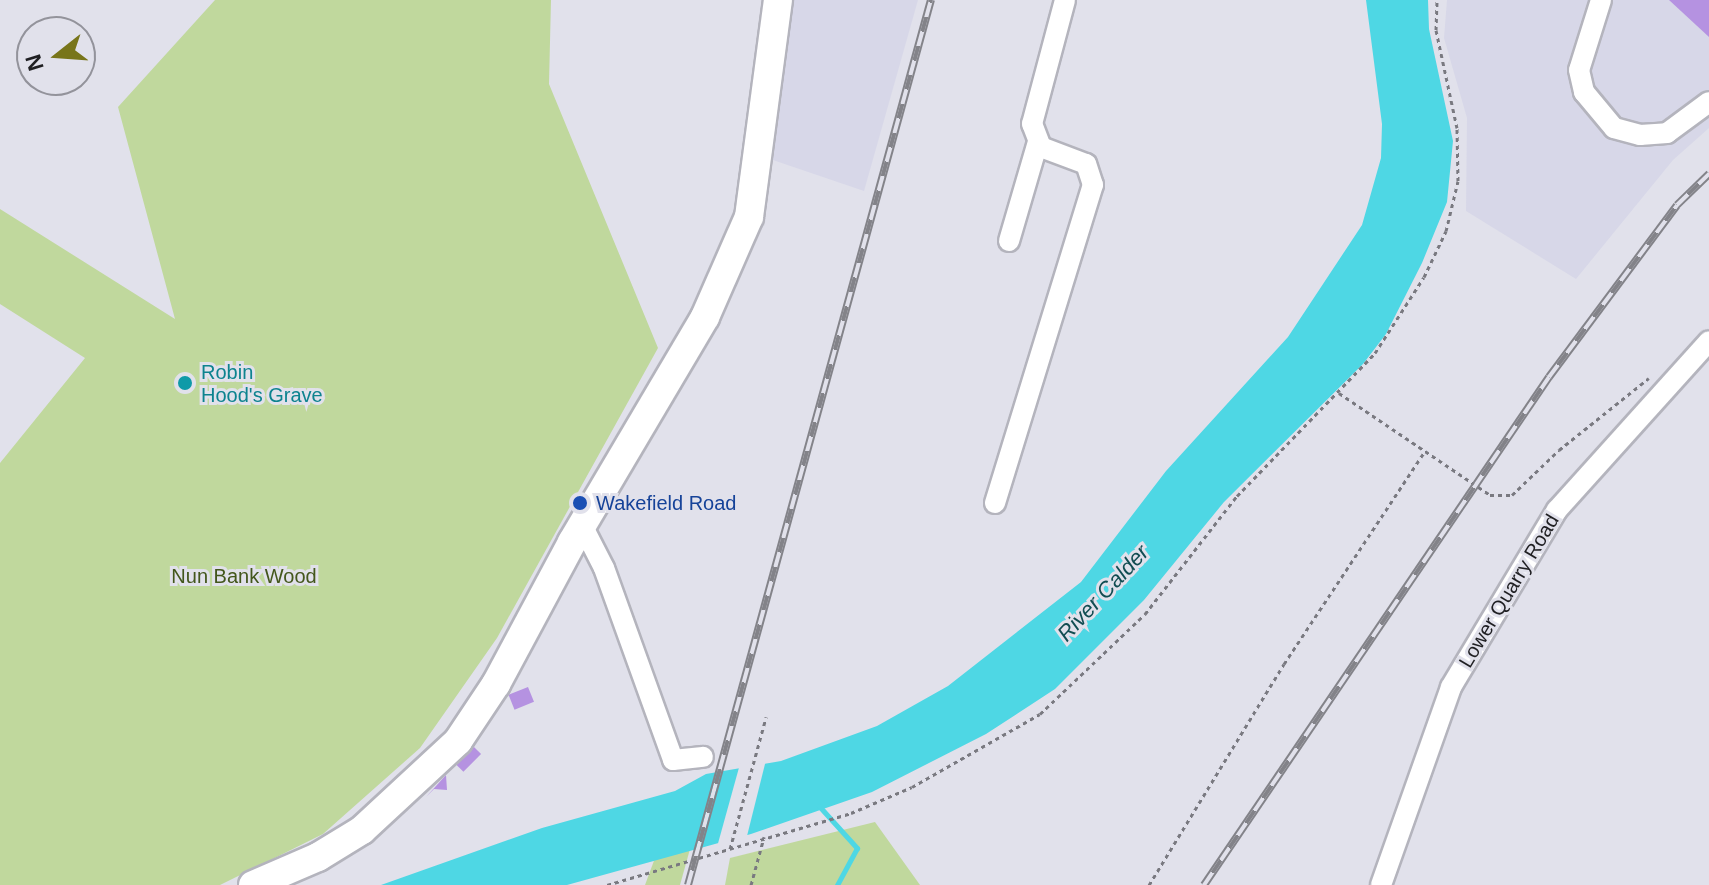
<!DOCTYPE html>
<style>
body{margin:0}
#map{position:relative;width:1709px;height:885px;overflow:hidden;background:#e1e1eb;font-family:Arial,sans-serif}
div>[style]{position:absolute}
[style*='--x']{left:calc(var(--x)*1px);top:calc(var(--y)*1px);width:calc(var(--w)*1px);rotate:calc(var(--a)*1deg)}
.built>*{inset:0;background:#d7d7e8}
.green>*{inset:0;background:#c0d89d}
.water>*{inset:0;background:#4ed7e4}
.pier>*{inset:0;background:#e1e1eb}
.stream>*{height:5px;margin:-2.5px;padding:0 2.5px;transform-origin:2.5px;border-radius:2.5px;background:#4ed7e4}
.building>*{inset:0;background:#b592e1;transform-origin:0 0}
.path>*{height:3px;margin-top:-1.5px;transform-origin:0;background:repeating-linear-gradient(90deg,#797980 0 4px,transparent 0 8px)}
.roads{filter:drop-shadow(2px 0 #b4b4bd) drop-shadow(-2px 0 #b4b4bd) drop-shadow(0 2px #b4b4bd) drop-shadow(0 -2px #b4b4bd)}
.minor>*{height:20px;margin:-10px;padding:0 10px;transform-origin:10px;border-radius:10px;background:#fff}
.highway>*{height:28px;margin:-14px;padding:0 14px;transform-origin:14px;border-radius:14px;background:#fff}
.rail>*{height:8px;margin-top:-4px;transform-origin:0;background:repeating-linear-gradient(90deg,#e1e1eb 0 15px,#838389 0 30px);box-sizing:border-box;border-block:2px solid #838389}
.path-bridge>*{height:3px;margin-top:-1.5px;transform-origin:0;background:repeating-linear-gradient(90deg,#797980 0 4px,transparent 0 8px)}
.dots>*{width:22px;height:22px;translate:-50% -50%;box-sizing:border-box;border:4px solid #e1e1eb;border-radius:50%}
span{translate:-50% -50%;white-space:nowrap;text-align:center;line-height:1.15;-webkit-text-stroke:6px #e1e1eb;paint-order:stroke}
.culture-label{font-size:20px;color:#0d838f}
.left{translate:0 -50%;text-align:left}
.transit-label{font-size:20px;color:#164399}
.park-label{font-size:20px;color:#43571c}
.street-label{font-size:20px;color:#1f1f22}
.water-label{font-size:22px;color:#114d52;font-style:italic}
.north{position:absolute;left:16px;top:16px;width:80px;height:80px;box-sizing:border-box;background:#e1e1eb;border:2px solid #93939b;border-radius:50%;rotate:253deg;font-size:22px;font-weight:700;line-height:32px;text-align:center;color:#1f1f22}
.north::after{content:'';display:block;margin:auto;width:28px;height:36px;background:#78751a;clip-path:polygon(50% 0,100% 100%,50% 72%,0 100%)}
</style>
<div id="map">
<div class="built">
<i style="clip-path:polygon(788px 0,918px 0,864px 191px,767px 158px)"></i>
<i style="clip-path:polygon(1447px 0,1709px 0,1709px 128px,1673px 160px,1576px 279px,1466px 211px,1467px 118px,1444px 38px)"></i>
</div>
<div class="green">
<i style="clip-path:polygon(215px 0,551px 0,549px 84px,658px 348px,497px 638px,420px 748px,323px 834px,220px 885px,0 885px,0 463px,85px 358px,0 304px,0 209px,175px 319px,118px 107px)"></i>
<i style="clip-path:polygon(875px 822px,920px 885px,725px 885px,730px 858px)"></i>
<i style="clip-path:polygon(690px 849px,680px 885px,645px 885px,655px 858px)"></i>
</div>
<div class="water">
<i style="clip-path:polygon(1366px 0,1428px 0,1429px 29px,1453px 141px,1447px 202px,1422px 263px,1386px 334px,1363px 364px,1224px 502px,1144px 600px,1055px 689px,986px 734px,872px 792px,751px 834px,567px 885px,381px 885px,542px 828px,675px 791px,706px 774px,781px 761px,877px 726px,948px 686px,1081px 582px,1166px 471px,1288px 337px,1362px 225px,1381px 158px,1382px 124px)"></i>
</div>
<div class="pier">
<i style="clip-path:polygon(766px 760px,746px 840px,717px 847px,740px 764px)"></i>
</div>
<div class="stream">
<i style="--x:819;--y:806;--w:57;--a:47.9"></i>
<i style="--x:857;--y:848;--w:42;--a:118.4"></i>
</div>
<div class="building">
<i style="clip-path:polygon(1669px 0,1709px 0,1709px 37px)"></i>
<i style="left:528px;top:687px;width:16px;height:21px;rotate:68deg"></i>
<i style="left:474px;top:747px;width:10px;height:25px;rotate:45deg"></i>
<i style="clip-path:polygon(446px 775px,447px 790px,434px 789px,426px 797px)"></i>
</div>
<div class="path">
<i style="--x:1339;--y:393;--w:182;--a:34"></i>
<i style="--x:1490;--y:495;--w:22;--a:0"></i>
<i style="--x:1512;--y:495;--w:65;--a:-43.8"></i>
<i style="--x:1559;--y:450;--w:115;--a:-38.7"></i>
<i style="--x:607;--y:885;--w:254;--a:-16.4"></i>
<i style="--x:851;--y:813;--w:66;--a:-23.1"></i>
<i style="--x:912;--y:787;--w:147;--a:-29.7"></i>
<i style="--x:1040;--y:714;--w:145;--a:-43.6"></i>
<i style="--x:1145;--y:614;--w:150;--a:-52.1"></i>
<i style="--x:1237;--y:496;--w:199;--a:-46"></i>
<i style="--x:1375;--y:353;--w:90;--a:-57.2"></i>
<i style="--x:1424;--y:277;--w:51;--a:-64.4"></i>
<i style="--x:1446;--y:231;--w:51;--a:-76.5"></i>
<i style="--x:1458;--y:181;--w:53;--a:-91.1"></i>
<i style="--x:1457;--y:128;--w:100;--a:-102.1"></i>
<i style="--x:1436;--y:30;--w:30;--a:-88"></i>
<i style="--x:751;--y:885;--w:50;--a:-74.8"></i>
<i style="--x:1149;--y:885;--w:259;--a:-58.6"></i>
<i style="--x:1284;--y:664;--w:255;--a:-56.5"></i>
</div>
<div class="roads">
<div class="minor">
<i style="--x:1601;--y:0;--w:73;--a:107.4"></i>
<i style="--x:1579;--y:70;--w:23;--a:77"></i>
<i style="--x:1584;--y:92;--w:47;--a:50.2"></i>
<i style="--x:1614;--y:128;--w:27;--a:15"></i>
<i style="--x:1640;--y:135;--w:27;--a:-4"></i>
<i style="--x:1667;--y:133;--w:52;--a:-36.4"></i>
<i style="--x:1009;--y:241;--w:103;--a:-73.7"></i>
<i style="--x:995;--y:503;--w:333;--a:-72.9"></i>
<i style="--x:1093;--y:185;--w:22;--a:-108"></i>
<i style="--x:1086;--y:164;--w:48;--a:-159.3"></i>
<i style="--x:1041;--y:147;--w:25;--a:-111"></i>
<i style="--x:1032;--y:124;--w:128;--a:-75.1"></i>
<i style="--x:582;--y:525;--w:48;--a:62.9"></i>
<i style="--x:604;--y:568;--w:204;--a:70.2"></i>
<i style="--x:673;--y:760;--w:30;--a:-6"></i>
<i style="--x:1381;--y:885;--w:210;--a:-70.5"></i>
<i style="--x:1451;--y:687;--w:206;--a:-59.1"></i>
<i style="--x:1557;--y:510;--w:227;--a:-48"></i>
</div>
<div class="highway">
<i style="--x:253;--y:885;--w:71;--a:-23.3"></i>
<i style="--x:318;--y:857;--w:52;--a:-31.5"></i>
<i style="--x:362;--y:830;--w:131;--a:-42.8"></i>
<i style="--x:458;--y:741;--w:69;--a:-56.3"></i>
<i style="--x:496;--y:684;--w:161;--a:-61.8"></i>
<i style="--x:572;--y:542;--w:261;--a:-59.4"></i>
<i style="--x:705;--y:317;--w:109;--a:-66.3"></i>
<i style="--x:749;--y:217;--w:219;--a:-82.4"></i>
</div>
</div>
<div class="rail">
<i style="--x:688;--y:885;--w:918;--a:-74.65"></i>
<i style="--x:1204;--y:885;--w:614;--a:-55.82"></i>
<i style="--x:1549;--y:377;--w:214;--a:-53.3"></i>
<i style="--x:1677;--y:205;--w:45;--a:-44.1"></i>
</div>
<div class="path-bridge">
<i style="--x:730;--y:849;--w:137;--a:-74.7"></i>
</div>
<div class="dots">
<i style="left:185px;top:383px;background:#0f9aa8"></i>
<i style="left:580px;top:503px;background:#1a4fb4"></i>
</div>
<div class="culture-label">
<span class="left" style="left:201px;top:384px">Robin<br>Hood's Grave</span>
</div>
<div class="transit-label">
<span class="left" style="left:596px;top:503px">Wakefield Road</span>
</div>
<div class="park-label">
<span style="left:244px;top:576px">Nun Bank Wood</span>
</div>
<div class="street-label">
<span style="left:1509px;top:591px;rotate:-59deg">Lower Quarry Road</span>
</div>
<div class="water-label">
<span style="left:1103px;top:593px;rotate:-47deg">River Calder</span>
</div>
<div class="north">N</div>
</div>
